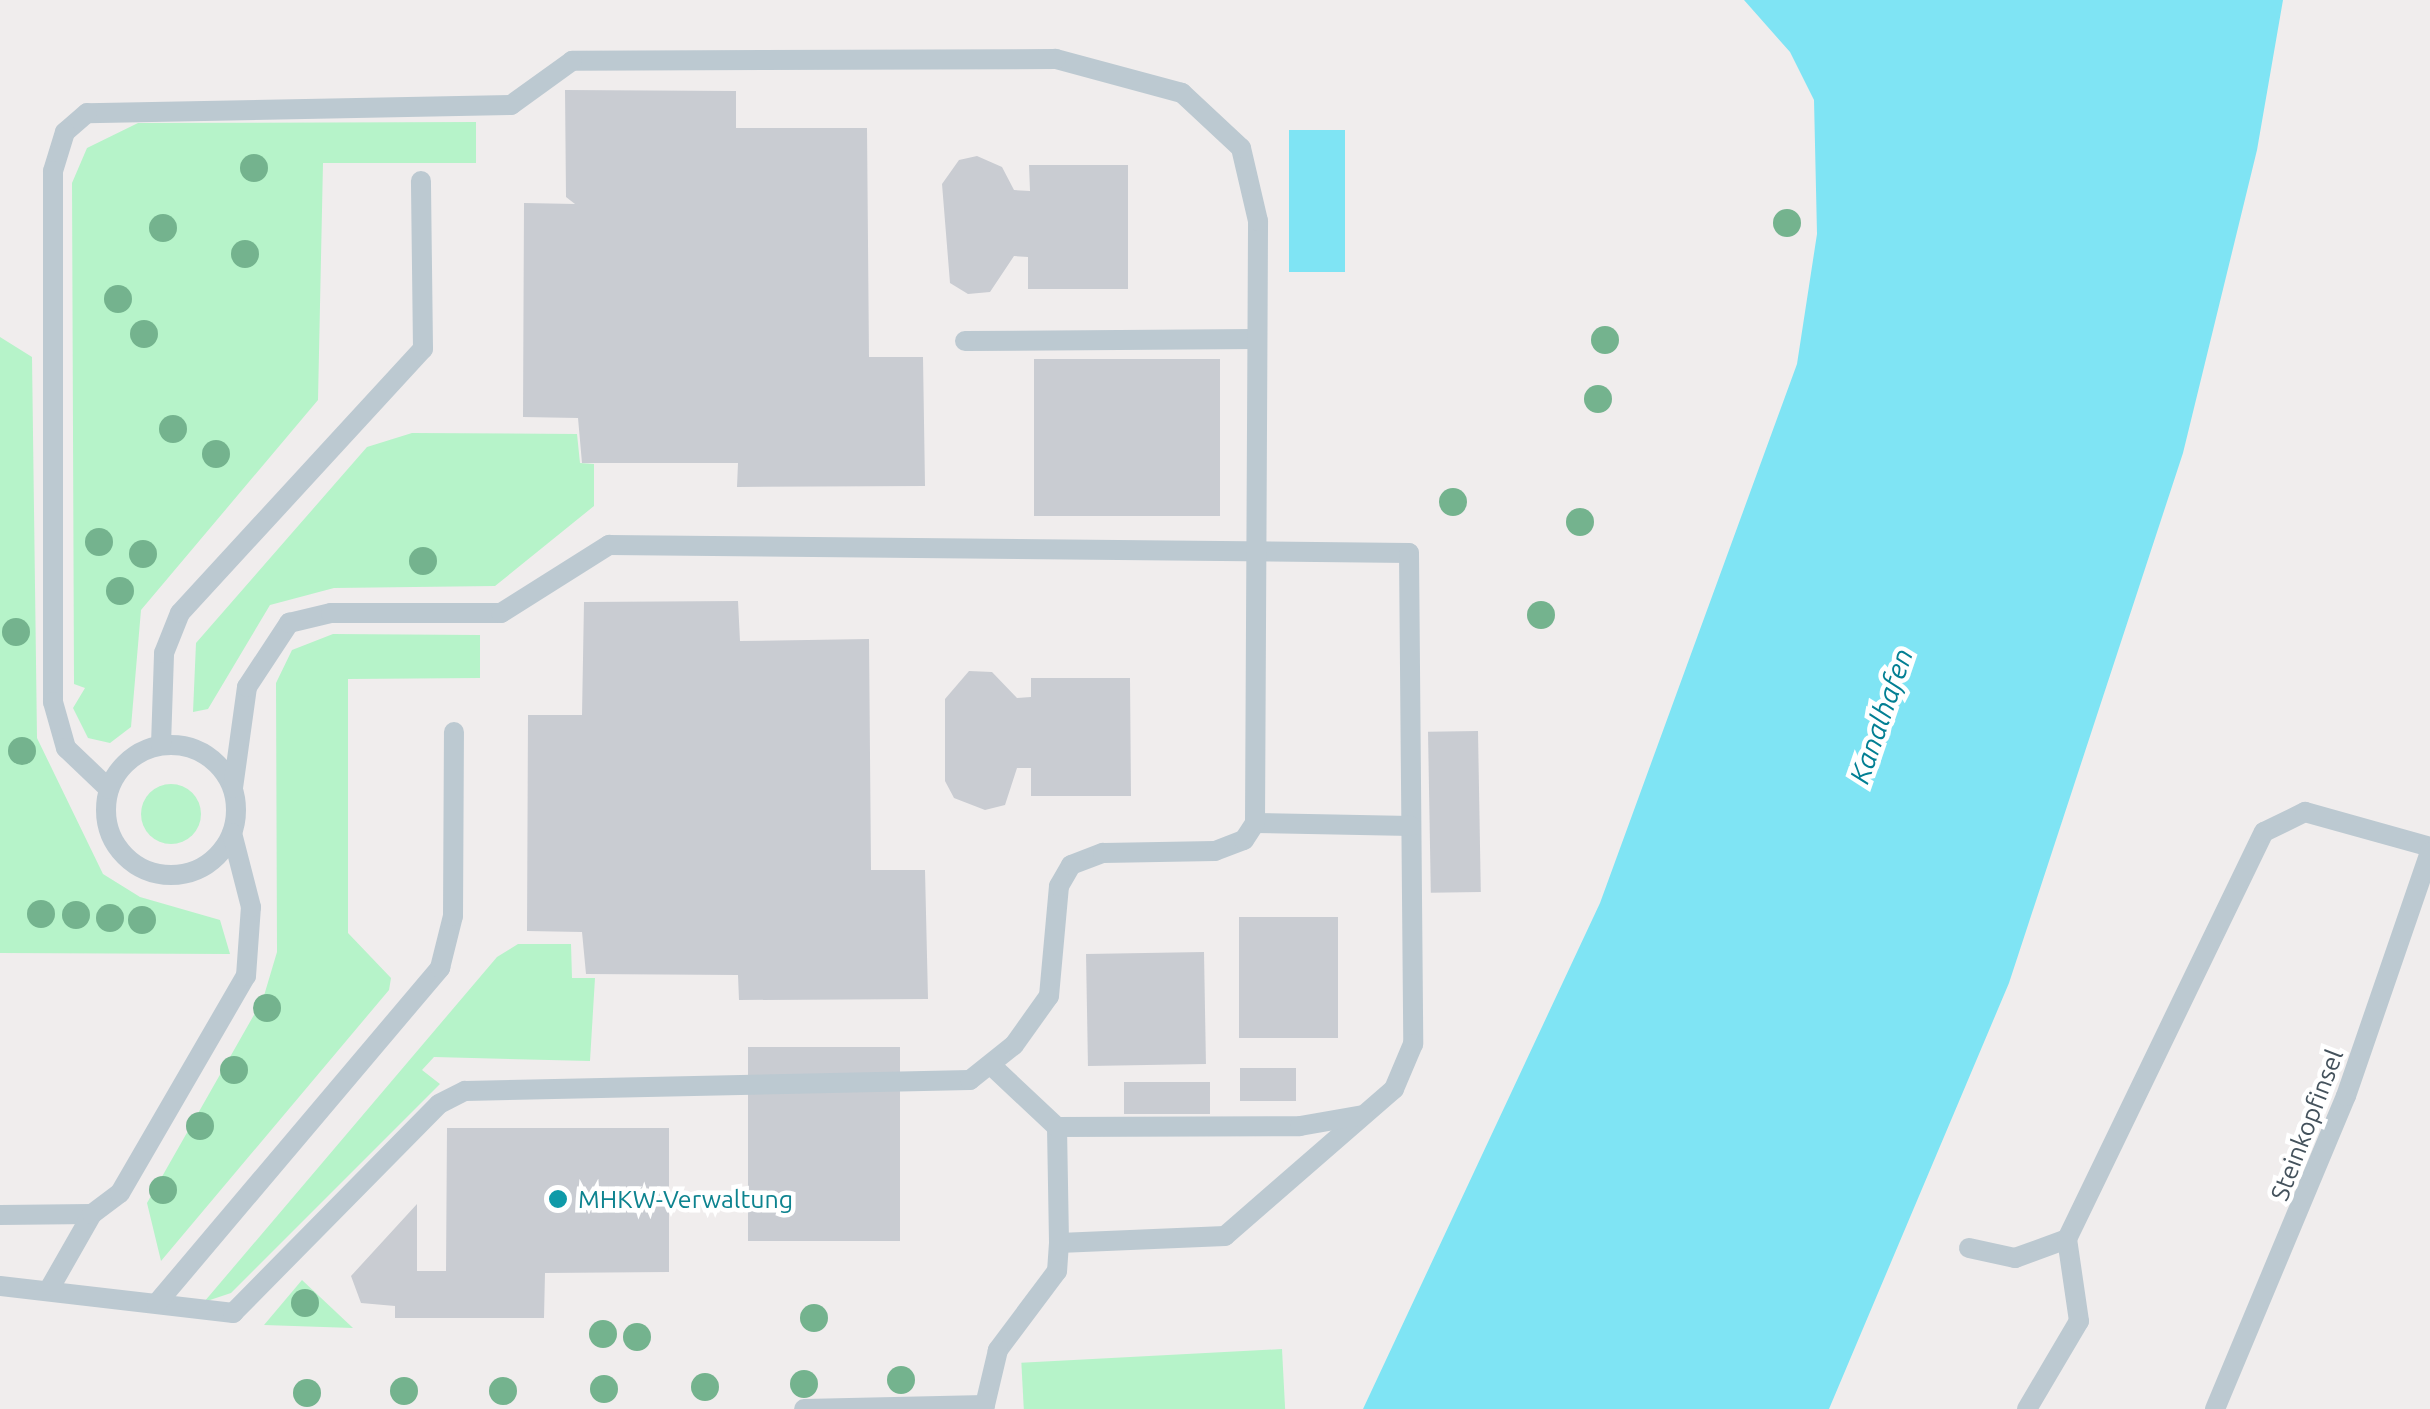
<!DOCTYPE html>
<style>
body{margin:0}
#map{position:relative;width:2430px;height:1409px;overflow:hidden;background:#f0eded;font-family:Ubuntu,sans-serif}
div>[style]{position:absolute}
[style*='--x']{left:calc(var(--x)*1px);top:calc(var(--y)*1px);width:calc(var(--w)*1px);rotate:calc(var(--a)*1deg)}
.green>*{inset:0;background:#b6f3c9;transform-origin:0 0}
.round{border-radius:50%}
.water>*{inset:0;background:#7fe4f4;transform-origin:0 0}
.building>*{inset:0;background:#c9ccd2;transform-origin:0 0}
.service>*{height:20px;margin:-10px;padding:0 10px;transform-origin:10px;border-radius:10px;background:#bcc9d1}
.service>.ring{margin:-10px;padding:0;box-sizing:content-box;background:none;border:20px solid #bcc9d1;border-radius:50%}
.trees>*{width:28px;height:28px;margin:-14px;border-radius:50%;background:#74b38e}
.dots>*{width:28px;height:28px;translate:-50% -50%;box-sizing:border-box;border:5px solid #fff;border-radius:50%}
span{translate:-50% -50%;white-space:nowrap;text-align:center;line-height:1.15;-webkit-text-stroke:9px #fff;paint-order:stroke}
.street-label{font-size:25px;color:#44525c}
.culture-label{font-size:25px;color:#0d838f}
.left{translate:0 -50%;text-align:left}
.water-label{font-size:28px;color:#037f93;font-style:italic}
</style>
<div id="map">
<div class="green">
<i style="clip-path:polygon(476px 122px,476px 163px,323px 163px,318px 400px,141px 610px,131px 727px,110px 743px,88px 738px,73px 708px,85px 688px,74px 684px,72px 183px,87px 148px,138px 123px)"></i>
<i style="clip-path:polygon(0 337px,32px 357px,37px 738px,103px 874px,140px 897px,220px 920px,230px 954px,0 953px)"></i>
<i style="clip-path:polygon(412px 433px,577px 434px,580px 463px,594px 464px,594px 506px,495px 586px,334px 588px,270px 605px,208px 709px,193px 712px,196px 643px,367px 447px)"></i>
<i style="clip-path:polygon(333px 634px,480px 635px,480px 678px,348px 679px,348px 933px,391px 978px,389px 990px,161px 1261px,147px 1203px,263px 999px,277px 952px,276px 683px,292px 650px)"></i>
<i class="round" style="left:141px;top:784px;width:60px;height:60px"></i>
<i style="clip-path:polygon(518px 944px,571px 944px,572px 978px,595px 978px,590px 1061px,434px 1057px,422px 1070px,440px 1084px,231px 1293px,204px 1302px,497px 957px)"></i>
<i style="clip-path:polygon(302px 1280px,353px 1328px,264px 1325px)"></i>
<i style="left:1282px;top:1349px;width:60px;height:261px;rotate:87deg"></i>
</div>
<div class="water">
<i style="clip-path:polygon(1744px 0,2283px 0,2257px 150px,2183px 453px,2009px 983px,1829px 1409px,1363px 1409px,1600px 903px,1797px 364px,1817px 234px,1814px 100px,1790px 52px)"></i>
<i style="left:1289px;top:130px;width:56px;height:142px"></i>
</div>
<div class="building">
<i style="clip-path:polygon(565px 90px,736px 91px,736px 128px,867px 128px,869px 357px,923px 357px,925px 486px,737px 487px,738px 463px,582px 463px,578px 418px,523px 417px,524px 203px,575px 204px,566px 197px)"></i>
<i style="clip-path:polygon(977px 156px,1002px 167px,1014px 190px,1030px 191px,1029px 165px,1128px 165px,1128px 289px,1028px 289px,1028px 257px,1014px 256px,990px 292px,968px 294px,950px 283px,942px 184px,959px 160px)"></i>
<i style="left:1220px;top:359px;width:157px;height:186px;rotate:90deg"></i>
<i style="clip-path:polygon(738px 601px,740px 641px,869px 639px,871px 870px,925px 870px,928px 999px,739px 1000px,738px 975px,586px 974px,582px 932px,527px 931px,528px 715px,582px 715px,584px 602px)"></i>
<i style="clip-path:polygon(969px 671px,992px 672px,1017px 698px,1031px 697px,1031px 678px,1130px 678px,1131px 796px,1031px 796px,1031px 768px,1017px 768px,1005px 805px,985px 810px,954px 798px,945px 781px,945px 699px)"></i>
<i style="left:1478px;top:731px;width:161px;height:50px;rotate:89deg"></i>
<i style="left:1338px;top:917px;width:121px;height:99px;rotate:90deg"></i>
<i style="left:1204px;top:952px;width:112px;height:118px;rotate:89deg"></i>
<i style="left:748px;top:1047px;width:152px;height:194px"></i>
<i style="left:1296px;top:1068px;width:33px;height:56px;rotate:90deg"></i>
<i style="left:1124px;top:1082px;width:86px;height:32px"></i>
<i style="clip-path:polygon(447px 1128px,669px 1128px,669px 1272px,545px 1273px,544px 1318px,395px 1318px,395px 1306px,361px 1303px,351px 1276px,417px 1204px,417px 1271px,446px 1271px)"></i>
</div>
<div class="service">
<i style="--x:965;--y:341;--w:292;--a:-0.4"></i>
<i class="ring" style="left:106px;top:745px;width:110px;height:110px"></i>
<i style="--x:161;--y:745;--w:92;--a:-88.1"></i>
<i style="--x:164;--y:653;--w:43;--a:-68.2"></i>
<i style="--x:180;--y:613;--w:359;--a:-47.4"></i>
<i style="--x:423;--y:349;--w:168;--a:-90.7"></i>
<i style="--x:233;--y:788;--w:102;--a:-82.1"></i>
<i style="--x:247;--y:687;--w:77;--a:-56.7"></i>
<i style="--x:289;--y:623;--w:43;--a:-13.4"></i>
<i style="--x:331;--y:613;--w:170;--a:0"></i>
<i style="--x:501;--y:613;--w:128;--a:-32.2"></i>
<i style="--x:609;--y:545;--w:800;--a:0.57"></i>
<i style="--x:1409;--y:553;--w:491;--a:89.5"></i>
<i style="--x:1413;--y:1044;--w:49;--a:112.9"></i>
<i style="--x:1394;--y:1089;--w:224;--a:139"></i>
<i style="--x:1225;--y:1236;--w:166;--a:177.6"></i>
<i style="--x:1059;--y:1243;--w:28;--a:94"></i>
<i style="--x:1057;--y:1271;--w:99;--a:126.8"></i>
<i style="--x:998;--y:1350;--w:57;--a:103.3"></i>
<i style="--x:985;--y:1405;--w:181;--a:178.7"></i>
<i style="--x:1255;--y:823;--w:156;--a:1.1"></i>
<i style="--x:993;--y:1067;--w:88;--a:43.2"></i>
<i style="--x:1057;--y:1127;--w:116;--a:89"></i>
<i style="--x:1057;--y:1127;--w:243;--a:-0.2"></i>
<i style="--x:1300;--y:1126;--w:64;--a:-9.9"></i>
<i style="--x:0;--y:1215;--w:92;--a:-0.6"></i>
<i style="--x:1969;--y:1248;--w:47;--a:12.3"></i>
<i style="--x:2015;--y:1258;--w:55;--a:-20.1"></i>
<i style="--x:2067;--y:1239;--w:452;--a:-64.2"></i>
<i style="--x:2264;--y:832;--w:46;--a:-26"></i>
<i style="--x:2305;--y:812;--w:130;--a:15.6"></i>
<i style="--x:0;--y:1286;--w:235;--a:6.6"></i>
<i style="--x:233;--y:1313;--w:293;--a:-45.4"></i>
<i style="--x:439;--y:1104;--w:29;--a:-27"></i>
<i style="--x:465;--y:1091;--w:505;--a:-1.25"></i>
<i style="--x:970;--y:1080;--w:56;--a:-38.5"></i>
<i style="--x:1014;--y:1045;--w:60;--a:-54.5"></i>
<i style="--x:1049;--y:996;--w:110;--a:-84.8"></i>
<i style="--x:1059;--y:886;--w:24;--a:-60"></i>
<i style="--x:1071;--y:865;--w:34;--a:-21"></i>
<i style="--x:1103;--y:853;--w:112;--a:-1"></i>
<i style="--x:1215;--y:851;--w:31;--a:-21"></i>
<i style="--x:1244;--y:840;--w:20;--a:-57"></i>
<i style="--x:1255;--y:823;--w:602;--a:-89.71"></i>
<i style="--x:1258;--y:221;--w:75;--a:-103.1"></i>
<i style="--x:1241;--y:148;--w:81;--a:-137"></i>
<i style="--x:1182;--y:93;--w:131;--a:-164.9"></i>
<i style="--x:1056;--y:59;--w:484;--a:179.8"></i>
<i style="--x:572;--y:61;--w:75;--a:144.2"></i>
<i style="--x:511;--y:105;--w:424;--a:178.9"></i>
<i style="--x:87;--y:113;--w:29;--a:139"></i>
<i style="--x:65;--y:132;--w:41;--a:107.1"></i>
<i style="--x:53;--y:171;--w:531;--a:90"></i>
<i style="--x:53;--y:702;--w:48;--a:74.2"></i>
<i style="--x:66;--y:748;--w:59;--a:43.6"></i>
<i style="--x:51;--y:1286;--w:83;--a:-60.3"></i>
<i style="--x:92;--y:1214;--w:35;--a:-37"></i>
<i style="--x:120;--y:1193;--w:251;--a:-59.9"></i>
<i style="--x:246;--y:976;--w:69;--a:-85.9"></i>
<i style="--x:251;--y:907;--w:76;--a:-104.4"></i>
<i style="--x:157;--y:1303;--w:439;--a:-49.8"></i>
<i style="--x:440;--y:968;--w:54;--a:-76"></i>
<i style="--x:453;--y:916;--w:184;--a:-89.7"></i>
<i style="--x:2027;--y:1409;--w:102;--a:-59.4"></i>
<i style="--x:2079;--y:1321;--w:83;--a:-98.3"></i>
<i style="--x:2215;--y:1409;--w:339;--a:-67.3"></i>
<i style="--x:2346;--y:1096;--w:258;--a:-71"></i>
</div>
<div class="trees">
<i style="left:254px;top:168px"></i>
<i style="left:1787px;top:223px"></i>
<i style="left:163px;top:228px"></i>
<i style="left:245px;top:254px"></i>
<i style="left:118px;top:299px"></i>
<i style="left:144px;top:334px"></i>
<i style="left:1605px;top:340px"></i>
<i style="left:1598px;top:399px"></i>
<i style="left:173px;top:429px"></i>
<i style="left:216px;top:454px"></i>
<i style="left:1453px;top:502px"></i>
<i style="left:1580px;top:522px"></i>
<i style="left:99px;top:542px"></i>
<i style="left:143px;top:554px"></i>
<i style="left:423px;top:561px"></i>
<i style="left:120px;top:591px"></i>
<i style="left:1541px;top:615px"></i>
<i style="left:16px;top:632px"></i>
<i style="left:22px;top:751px"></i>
<i style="left:41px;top:914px"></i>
<i style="left:76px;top:915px"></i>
<i style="left:110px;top:918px"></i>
<i style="left:142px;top:920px"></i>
<i style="left:267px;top:1008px"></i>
<i style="left:234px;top:1070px"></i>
<i style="left:200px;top:1126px"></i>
<i style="left:163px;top:1190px"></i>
<i style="left:305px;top:1303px"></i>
<i style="left:814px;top:1318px"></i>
<i style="left:603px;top:1334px"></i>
<i style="left:637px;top:1337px"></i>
<i style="left:901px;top:1380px"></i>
<i style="left:804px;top:1384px"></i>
<i style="left:705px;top:1387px"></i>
<i style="left:604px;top:1389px"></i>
<i style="left:404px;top:1391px"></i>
<i style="left:503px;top:1391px"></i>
<i style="left:307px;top:1393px"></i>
</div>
<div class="dots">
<i style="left:558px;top:1199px;background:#0f9aa8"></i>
</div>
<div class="street-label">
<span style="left:2307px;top:1125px;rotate:-69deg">Steinkopfinsel</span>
</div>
<div class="culture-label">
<span class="left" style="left:578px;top:1199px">MHKW-Verwaltung</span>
</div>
<div class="water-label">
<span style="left:1881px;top:716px;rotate:-71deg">Kanalhafen</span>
</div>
</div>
